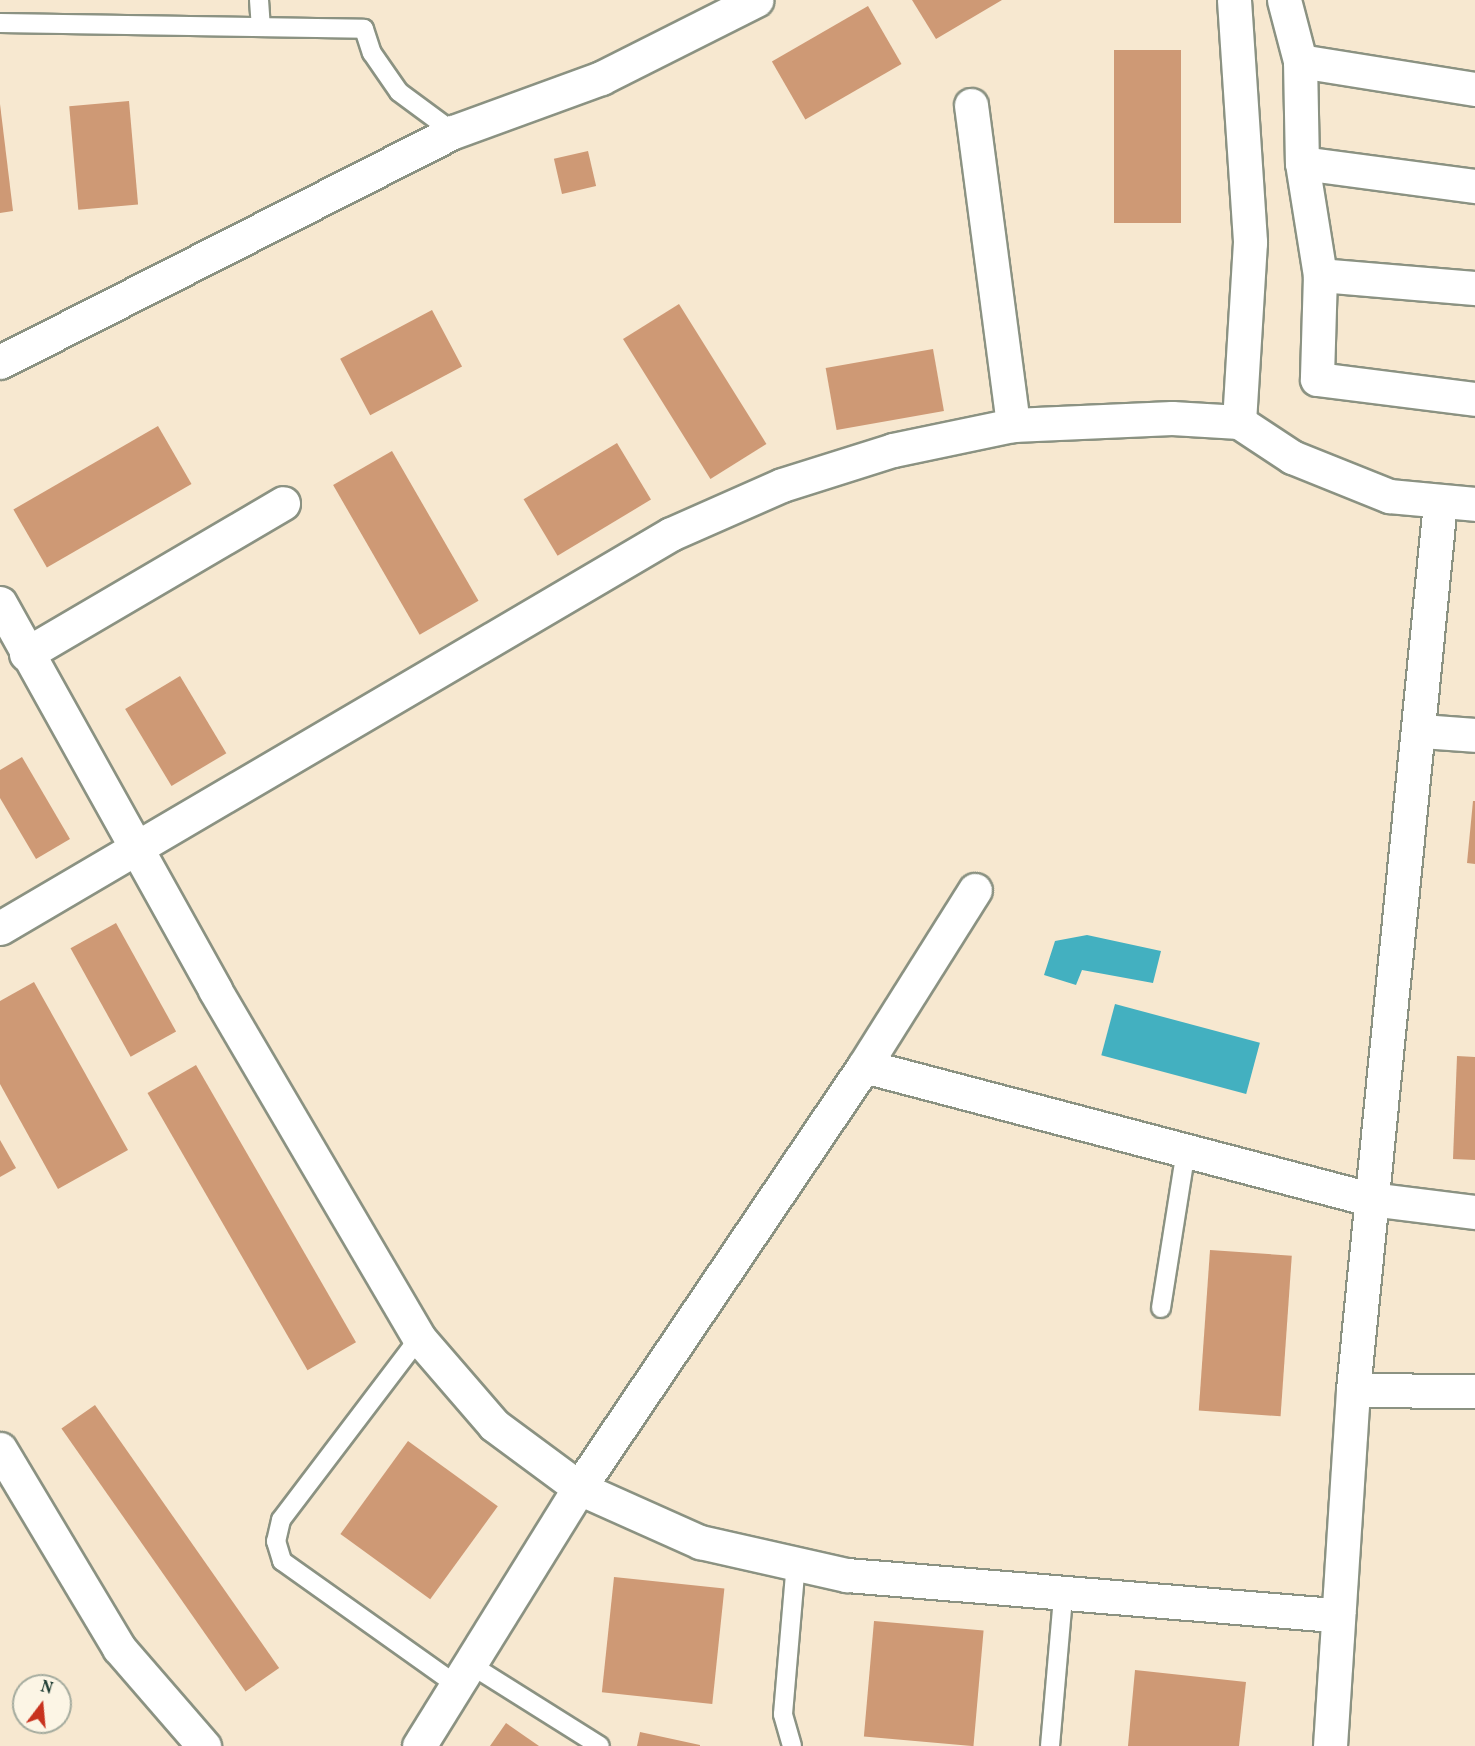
<!DOCTYPE html>
<style>
body{margin:0}
#map{position:relative;width:1475px;height:1746px;overflow:hidden;background:#f7e8d0;font-family:Vollkorn,serif}
div>[style]{position:absolute}
[style*='--x']{left:calc(var(--x)*1px);top:calc(var(--y)*1px);width:calc(var(--w)*1px);rotate:calc(var(--a)*1deg)}
.water>*{inset:0;background:#43b0c0;transform-origin:0 0}
.building>*{inset:0;background:#ce9975;transform-origin:0 0}
.roads{filter:drop-shadow(2px 0 #8b9282) drop-shadow(-2px 0 #8b9282) drop-shadow(0 2px #8b9282) drop-shadow(0 -2px #8b9282)}
.service>*{height:18px;margin:-9px;padding:0 9px;transform-origin:9px;border-radius:9px;background:#fff}
.minor>*{height:33px;margin:-16.5px;padding:0 16.5px;transform-origin:16.5px;border-radius:16.5px;background:#fff}
span{translate:-50% -50%;white-space:nowrap;text-align:center;line-height:1.15;-webkit-text-stroke:6px #fcf5e5;paint-order:stroke}
.north{position:absolute;left:12px;top:1674px;width:60px;height:60px;box-sizing:border-box;background:#fcf5e5;border:2px solid #a4ab9e;border-radius:50%;rotate:16deg;font-size:16px;font-weight:700;line-height:24px;text-align:center;color:#1f3d34}
.north::after{content:'';display:block;margin:auto;width:21px;height:27px;background:#c8321e;clip-path:polygon(50% 0,100% 100%,50% 72%,0 100%)}
</style>
<div id="map">
<div class="water">
<i style="clip-path:polygon(1087px 935px,1161px 951px,1153px 983px,1082px 970px,1076px 985px,1044px 975px,1055px 941px)"></i>
<i style="left:1115px;top:1004px;width:150px;height:53px;rotate:15deg"></i>
</div>
<div class="building">
<i style="clip-path:polygon(912px 0,1002px 0,936px 39px)"></i>
<i style="left:868px;top:6px;width:67px;height:111px;rotate:60deg"></i>
<i style="left:1114px;top:50px;width:67px;height:173px"></i>
<i style="left:129px;top:101px;width:104px;height:60px;rotate:85deg"></i>
<i style="clip-path:polygon(0 104px,13px 211px,0 213px)"></i>
<i style="left:588px;top:151px;width:36px;height:35px;rotate:77deg"></i>
<i style="left:679px;top:304px;width:165px;height:66px;rotate:58deg"></i>
<i style="left:432px;top:310px;width:64px;height:104px;rotate:62deg"></i>
<i style="left:933px;top:349px;width:63px;height:109px;rotate:80deg"></i>
<i style="left:158px;top:426px;width:67px;height:167px;rotate:60deg"></i>
<i style="left:617px;top:443px;width:66px;height:109px;rotate:59deg"></i>
<i style="left:392px;top:451px;width:173px;height:68px;rotate:60deg"></i>
<i style="left:180px;top:676px;width:90px;height:64px;rotate:59deg"></i>
<i style="clip-path:polygon(22px 757px,70px 839px,36px 859px,0 798px,0 770px)"></i>
<i style="clip-path:polygon(1473px 801px,1475px 801px,1475px 864px,1467px 863px)"></i>
<i style="left:116px;top:923px;width:124px;height:52px;rotate:61deg"></i>
<i style="clip-path:polygon(34px 982px,128px 1150px,58px 1189px,0 1084px,0 1001px)"></i>
<i style="clip-path:polygon(1457px 1056px,1475px 1057px,1475px 1160px,1453px 1159px)"></i>
<i style="left:196px;top:1065px;width:320px;height:56px;rotate:60deg"></i>
<i style="clip-path:polygon(0 1140px,16px 1168px,0 1177px)"></i>
<i style="left:1210px;top:1250px;width:82px;height:161px;rotate:4deg"></i>
<i style="left:95px;top:1405px;width:321px;height:41px;rotate:55deg"></i>
<i style="left:408px;top:1441px;width:111px;height:115px;rotate:36deg"></i>
<i style="left:614px;top:1577px;width:111px;height:116px;rotate:6deg"></i>
<i style="left:874px;top:1621px;width:110px;height:116px;rotate:5deg"></i>
<i style="clip-path:polygon(1135px 1670px,1246px 1682px,1239px 1746px,1128px 1746px)"></i>
<i style="clip-path:polygon(506px 1723px,539px 1746px,490px 1746px)"></i>
<i style="clip-path:polygon(640px 1732px,700px 1745px,700px 1746px,637px 1746px)"></i>
</div>
<div class="roads">
<div class="service">
<i style="--x:259;--y:0;--w:27;--a:86"></i>
<i style="--x:0;--y:23;--w:364;--a:0.9"></i>
<i style="--x:364;--y:29;--w:25;--a:72"></i>
<i style="--x:372;--y:53;--w:47;--a:55.3"></i>
<i style="--x:399;--y:92;--w:67;--a:36.5"></i>
<i style="--x:1161;--y:1308;--w:160;--a:-81"></i>
<i style="--x:419;--y:1338;--w:228;--a:127.2"></i>
<i style="--x:281;--y:1520;--w:22;--a:103"></i>
<i style="--x:276;--y:1541;--w:21;--a:73"></i>
<i style="--x:282;--y:1561;--w:216;--a:35.4"></i>
<i style="--x:471;--y:1665;--w:152;--a:32.1"></i>
<i style="--x:792;--y:1746;--w:33;--a:-106"></i>
<i style="--x:783;--y:1714;--w:152;--a:-85.1"></i>
<i style="--x:1050;--y:1746;--w:151;--a:-85"></i>
</div>
<div class="minor">
<i style="--x:1234;--y:0;--w:243;--a:86.2"></i>
<i style="--x:1250;--y:242;--w:180;--a:93.5"></i>
<i style="--x:1284;--y:0;--w:63;--a:75.3"></i>
<i style="--x:1300;--y:61;--w:102;--a:88.9"></i>
<i style="--x:1302;--y:163;--w:113;--a:80.9"></i>
<i style="--x:1320;--y:275;--w:104;--a:91.7"></i>
<i style="--x:1317;--y:379;--w:159;--a:7.2"></i>
<i style="--x:1300;--y:61;--w:177;--a:9.1"></i>
<i style="--x:971;--y:105;--w:323;--a:82.5"></i>
<i style="--x:1302;--y:163;--w:175;--a:7.6"></i>
<i style="--x:1320;--y:275;--w:156;--a:4.8"></i>
<i style="--x:0;--y:362;--w:508;--a:-26.92"></i>
<i style="--x:453;--y:132;--w:158;--a:-20"></i>
<i style="--x:601;--y:78;--w:174;--a:-26.7"></i>
<i style="--x:0;--y:603;--w:443;--a:60.9"></i>
<i style="--x:215;--y:990;--w:403;--a:59.6"></i>
<i style="--x:419;--y:1338;--w:115;--a:49.2"></i>
<i style="--x:494;--y:1425;--w:106;--a:36.5"></i>
<i style="--x:579;--y:1488;--w:133;--a:24.1"></i>
<i style="--x:700;--y:1542;--w:151;--a:12.7"></i>
<i style="--x:847;--y:1575;--w:493;--a:4.7"></i>
<i style="--x:26;--y:654;--w:298;--a:-30.4"></i>
<i style="--x:1421;--y:731;--w:54;--a:4.2"></i>
<i style="--x:0;--y:928;--w:778;--a:-30.42"></i>
<i style="--x:671;--y:534;--w:121;--a:-23.8"></i>
<i style="--x:782;--y:485;--w:116;--a:-17.5"></i>
<i style="--x:893;--y:450;--w:123;--a:-11.8"></i>
<i style="--x:1013;--y:425;--w:159;--a:-2.5"></i>
<i style="--x:1172;--y:418;--w:67;--a:3.4"></i>
<i style="--x:1239;--y:422;--w:64;--a:33.4"></i>
<i style="--x:1292;--y:457;--w:105;--a:21.9"></i>
<i style="--x:1389;--y:496;--w:86;--a:5.3"></i>
<i style="--x:864;--y:1066;--w:523;--a:14.73"></i>
<i style="--x:1370;--y:1199;--w:106;--a:7.1"></i>
<i style="--x:1353;--y:1390;--w:122;--a:0.5"></i>
<i style="--x:0;--y:1449;--w:232;--a:59.1"></i>
<i style="--x:119;--y:1648;--w:130;--a:49.1"></i>
<i style="--x:419;--y:1746;--w:304;--a:-58.2"></i>
<i style="--x:579;--y:1488;--w:509;--a:-55.97"></i>
<i style="--x:864;--y:1066;--w:208;--a:-57.8"></i>
<i style="--x:1330;--y:1746;--w:357;--a:-86.3"></i>
<i style="--x:1353;--y:1390;--w:892;--a:-84.4"></i>
</div>
</div>
<div class="north">N</div>
</div>
